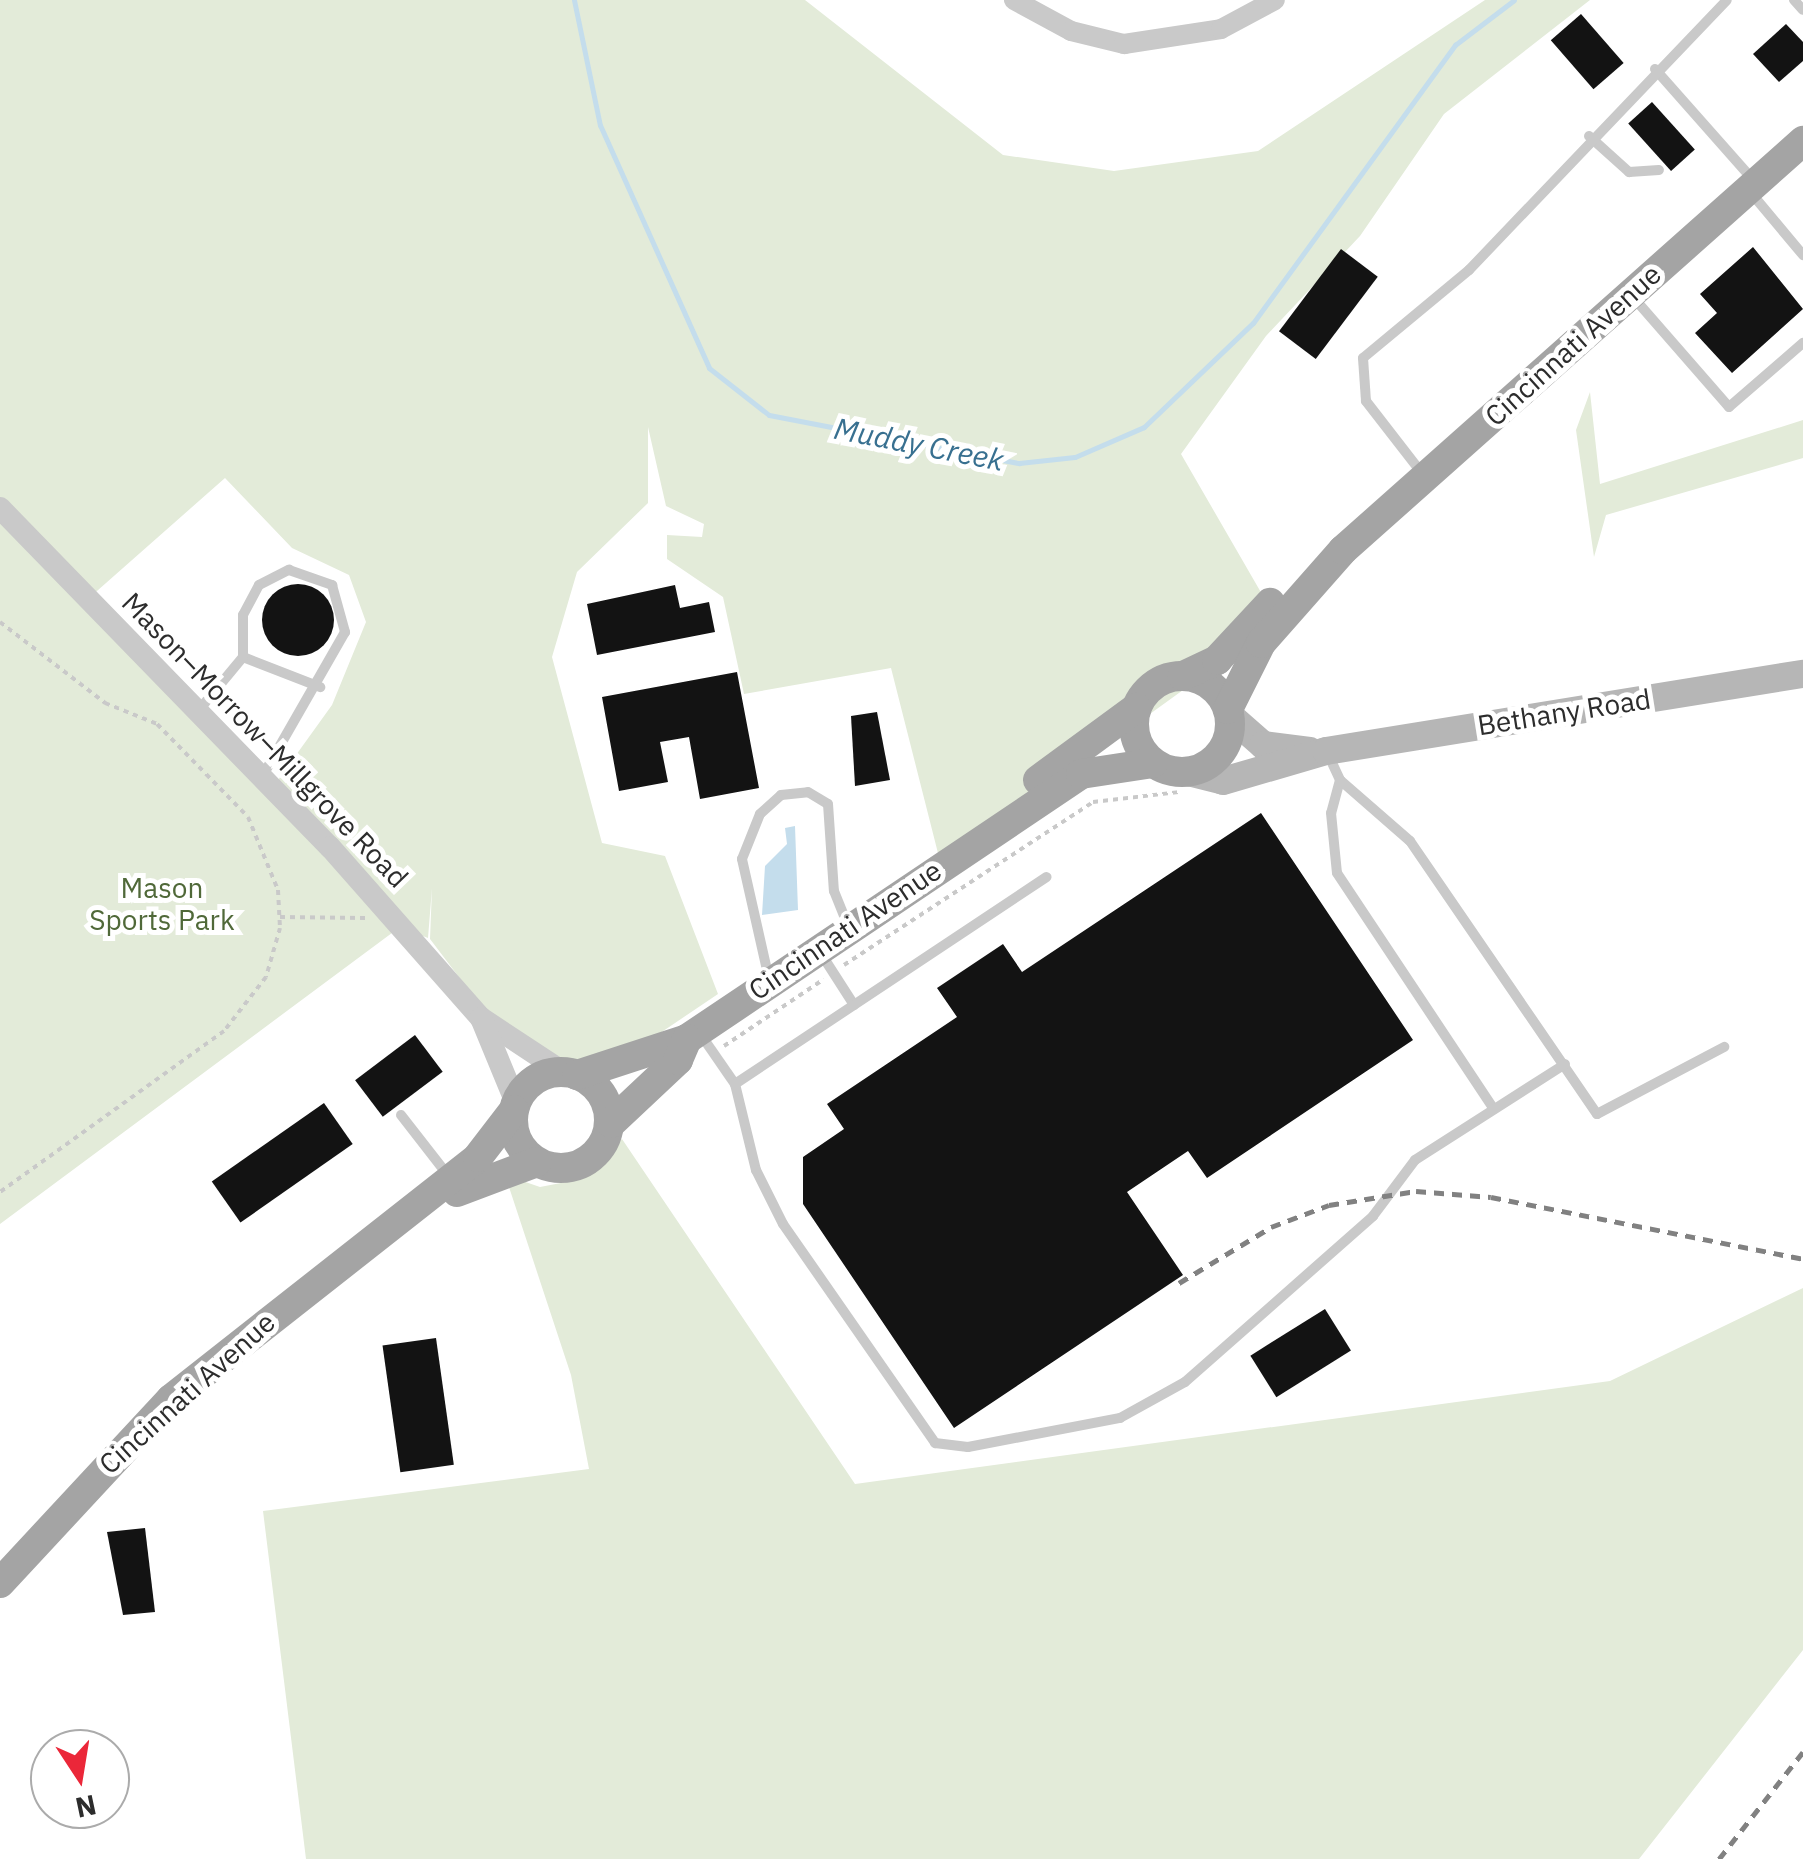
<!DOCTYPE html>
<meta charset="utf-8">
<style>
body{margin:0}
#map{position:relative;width:1803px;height:1859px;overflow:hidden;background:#fff;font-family:"IBM Plex Sans",sans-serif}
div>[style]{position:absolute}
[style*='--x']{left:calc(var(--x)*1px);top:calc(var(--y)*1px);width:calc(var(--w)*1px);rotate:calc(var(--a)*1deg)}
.green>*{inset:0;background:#e3ebd9}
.water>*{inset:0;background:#c4ddec}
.stream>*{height:5px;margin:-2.5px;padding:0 2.5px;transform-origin:2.5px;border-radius:2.5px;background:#c4ddec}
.building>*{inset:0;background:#131313;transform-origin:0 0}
.round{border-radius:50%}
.path>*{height:4px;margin-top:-2px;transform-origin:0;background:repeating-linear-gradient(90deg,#c9c9c9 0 5px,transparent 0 10px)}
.service>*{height:10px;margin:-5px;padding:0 5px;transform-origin:5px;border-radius:5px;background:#c9c9c9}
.minor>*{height:20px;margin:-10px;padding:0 10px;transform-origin:10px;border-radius:10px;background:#c9c9c9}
.tertiary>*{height:22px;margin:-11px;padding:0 11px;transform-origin:11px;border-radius:11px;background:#c9c9c9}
.secondary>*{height:28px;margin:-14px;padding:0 14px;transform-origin:14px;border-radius:14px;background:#b6b6b6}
.primary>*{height:30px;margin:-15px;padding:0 15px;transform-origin:15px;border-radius:15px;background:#a4a4a4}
.primary>.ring{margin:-15px;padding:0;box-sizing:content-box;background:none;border:30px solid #a4a4a4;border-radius:50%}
.rail>*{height:5px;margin-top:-2.5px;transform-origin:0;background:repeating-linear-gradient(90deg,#818181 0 10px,transparent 0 18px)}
span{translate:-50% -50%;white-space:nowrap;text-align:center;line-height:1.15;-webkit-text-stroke:10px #fff;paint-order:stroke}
.street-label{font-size:28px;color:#2c2c2c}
.park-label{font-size:28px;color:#506939}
.water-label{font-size:30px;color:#387090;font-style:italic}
.north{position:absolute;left:30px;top:1729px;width:100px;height:100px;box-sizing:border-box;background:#fff;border:2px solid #ababab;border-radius:50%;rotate:168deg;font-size:28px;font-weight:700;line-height:40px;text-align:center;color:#2c2c2c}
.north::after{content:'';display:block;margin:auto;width:35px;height:45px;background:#eb2739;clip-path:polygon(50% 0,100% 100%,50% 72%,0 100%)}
</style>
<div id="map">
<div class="green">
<i style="clip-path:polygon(evenodd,0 0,805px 0,1003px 155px,1114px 171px,1258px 151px,1485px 0,1590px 0,1444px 114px,1360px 236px,1266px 336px,1181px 454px,1270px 608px,1190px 685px,941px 865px,891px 668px,744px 694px,723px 597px,667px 559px,667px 535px,702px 537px,704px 524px,666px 506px,648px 427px,648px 503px,577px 572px,552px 657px,602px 843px,665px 856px,718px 994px,635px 1050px,575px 1062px,552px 1055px,484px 1010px,430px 939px,432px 888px,428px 938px,400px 927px,0 1224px,0 0,225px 478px,292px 548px,349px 575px,366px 622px,332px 705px,273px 787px,89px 598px,225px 478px)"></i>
<i style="clip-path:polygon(1590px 392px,1600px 484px,1803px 420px,1803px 458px,1606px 515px,1594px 557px,1576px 430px)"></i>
<i style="clip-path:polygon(622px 1139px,855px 1484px,1610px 1381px,1803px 1288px,1803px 1650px,1639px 1859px,306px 1859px,263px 1511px,589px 1469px,571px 1375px,505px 1175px,540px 1187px,566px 1182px)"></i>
</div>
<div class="water">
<i style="clip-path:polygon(795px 826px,798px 910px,762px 915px,765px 866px,787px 844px,785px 828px)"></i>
</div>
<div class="stream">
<i style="--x:574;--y:0;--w:128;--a:78.3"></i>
<i style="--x:600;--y:125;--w:266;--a:65.8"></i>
<i style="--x:709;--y:368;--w:76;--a:38.1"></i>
<i style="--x:769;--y:415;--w:255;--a:10.9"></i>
<i style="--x:1019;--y:463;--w:56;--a:-6.1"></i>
<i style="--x:1075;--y:457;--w:75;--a:-23.5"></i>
<i style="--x:1144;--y:427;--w:151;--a:-43.7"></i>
<i style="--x:1253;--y:323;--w:344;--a:-54"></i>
<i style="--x:1455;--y:45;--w:74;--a:-37.3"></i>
</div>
<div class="building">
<i style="left:1581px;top:14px;width:65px;height:40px;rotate:49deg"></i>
<i style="clip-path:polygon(1786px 24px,1803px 42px,1803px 61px,1779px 82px,1753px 54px)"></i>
<i style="left:1652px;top:102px;width:64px;height:32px;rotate:48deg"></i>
<i style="clip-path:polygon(1753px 247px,1803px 309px,1732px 373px,1695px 333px,1717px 313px,1700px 294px)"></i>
<i style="left:1341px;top:249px;width:46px;height:103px;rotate:37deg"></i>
<i class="round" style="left:262px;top:584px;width:72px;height:72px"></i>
<i style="clip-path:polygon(675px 585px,680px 608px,709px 602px,715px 632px,597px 655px,587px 604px)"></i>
<i style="clip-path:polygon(737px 672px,759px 788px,700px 799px,689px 737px,660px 742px,668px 782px,619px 791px,602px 697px)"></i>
<i style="clip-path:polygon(877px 712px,890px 780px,855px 786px,851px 716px)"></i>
<i style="clip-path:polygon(1261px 813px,1413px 1040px,1207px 1178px,1188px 1151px,1127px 1192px,1183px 1275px,954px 1428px,803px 1204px,803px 1157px,844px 1129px,827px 1104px,957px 1017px,937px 988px,1003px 944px,1022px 972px)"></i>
<i style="left:415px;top:1035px;width:46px;height:75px;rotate:53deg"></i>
<i style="left:324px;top:1103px;width:50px;height:137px;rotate:55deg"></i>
<i style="left:1325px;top:1309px;width:49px;height:88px;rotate:58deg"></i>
<i style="left:436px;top:1338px;width:128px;height:54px;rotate:82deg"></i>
<i style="clip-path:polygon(145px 1528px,155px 1612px,123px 1615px,107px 1532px)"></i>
</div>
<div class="path">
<i style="--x:0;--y:622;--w:133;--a:37.6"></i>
<i style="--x:105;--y:703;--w:56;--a:22"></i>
<i style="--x:157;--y:724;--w:130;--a:45.6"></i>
<i style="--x:248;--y:817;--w:79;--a:67.7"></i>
<i style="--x:278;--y:890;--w:38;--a:87"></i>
<i style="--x:280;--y:928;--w:51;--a:105.9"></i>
<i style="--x:266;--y:977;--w:68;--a:127.9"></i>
<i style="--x:224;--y:1031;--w:276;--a:144.3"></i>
<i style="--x:280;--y:917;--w:85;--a:0.7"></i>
<i style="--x:844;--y:965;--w:298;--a:-33.2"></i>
<i style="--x:1093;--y:802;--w:88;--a:-6.6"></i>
<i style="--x:724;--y:1046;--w:120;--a:-33.8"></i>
<i style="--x:554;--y:1179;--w:63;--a:-31.4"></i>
</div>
<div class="service">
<i style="--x:1794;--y:0;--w:13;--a:48"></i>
<i style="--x:1655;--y:69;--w:151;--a:48.5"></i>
<i style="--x:1589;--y:136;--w:54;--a:42"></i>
<i style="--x:1629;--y:172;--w:30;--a:-4"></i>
<i style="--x:1752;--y:194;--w:80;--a:50.1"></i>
<i style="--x:1633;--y:297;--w:146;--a:48.9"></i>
<i style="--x:1729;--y:407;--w:98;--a:-40.9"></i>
<i style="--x:1421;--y:472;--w:90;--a:-127.8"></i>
<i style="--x:1366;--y:401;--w:43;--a:-94"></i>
<i style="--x:1363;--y:358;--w:138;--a:-39.7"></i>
<i style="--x:1469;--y:270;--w:373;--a:-46.3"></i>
<i style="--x:243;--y:657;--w:83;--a:21.3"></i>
<i style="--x:199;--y:710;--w:69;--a:-50.3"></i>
<i style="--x:243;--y:657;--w:42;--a:-90"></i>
<i style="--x:243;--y:615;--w:34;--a:-62"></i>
<i style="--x:259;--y:585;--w:34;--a:-27"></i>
<i style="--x:289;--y:570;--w:46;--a:19.2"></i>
<i style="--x:332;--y:585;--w:49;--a:74.5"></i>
<i style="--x:345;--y:632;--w:165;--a:119.8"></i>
<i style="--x:1327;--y:752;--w:31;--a:65"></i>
<i style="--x:1340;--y:780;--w:93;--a:41.1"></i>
<i style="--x:1410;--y:841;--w:331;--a:55.6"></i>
<i style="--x:1597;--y:1114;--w:144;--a:-27.8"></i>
<i style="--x:1340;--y:780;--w:34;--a:105"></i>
<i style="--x:1331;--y:813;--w:60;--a:84.3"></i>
<i style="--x:1337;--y:873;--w:283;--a:56.4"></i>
<i style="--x:820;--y:952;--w:63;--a:57.3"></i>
<i style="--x:769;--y:979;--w:123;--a:-102.7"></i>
<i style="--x:742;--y:859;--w:48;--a:-68.2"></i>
<i style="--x:760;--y:814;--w:28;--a:-42"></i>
<i style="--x:781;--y:795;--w:27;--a:-6"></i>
<i style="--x:808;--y:792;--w:23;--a:31"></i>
<i style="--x:828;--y:804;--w:87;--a:86.1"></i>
<i style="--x:834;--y:891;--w:37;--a:68"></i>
<i style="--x:699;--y:1032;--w:63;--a:55.3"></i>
<i style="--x:735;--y:1084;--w:374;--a:-33.6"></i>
<i style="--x:735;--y:1084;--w:89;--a:76.3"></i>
<i style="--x:756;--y:1170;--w:60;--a:63.4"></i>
<i style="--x:783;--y:1224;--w:267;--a:55.2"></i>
<i style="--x:935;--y:1443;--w:33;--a:7"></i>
<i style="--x:968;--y:1447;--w:155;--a:-10.8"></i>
<i style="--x:1120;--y:1418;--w:74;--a:-29"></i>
<i style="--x:1185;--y:1382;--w:251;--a:-41.4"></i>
<i style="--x:1373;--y:1216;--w:70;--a:-53.1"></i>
<i style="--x:1415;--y:1160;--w:178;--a:-32.6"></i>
<i style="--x:401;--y:1115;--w:80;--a:52.1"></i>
</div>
<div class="minor">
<i style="--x:1014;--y:0;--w:65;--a:28.5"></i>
<i style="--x:1071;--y:31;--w:55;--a:13.8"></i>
<i style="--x:1124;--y:44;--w:98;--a:-8.8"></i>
<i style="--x:1221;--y:29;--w:61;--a:-28.2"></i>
</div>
<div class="tertiary">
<i style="--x:0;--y:508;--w:473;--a:45.8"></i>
<i style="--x:330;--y:847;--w:228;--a:48.6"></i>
<i style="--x:481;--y:1018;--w:98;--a:33.4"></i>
<i style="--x:481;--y:1018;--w:92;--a:67.6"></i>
</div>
<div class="secondary">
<i style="--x:1230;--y:716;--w:44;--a:41.3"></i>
<i style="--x:1263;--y:745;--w:47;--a:7.3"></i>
<i style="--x:1188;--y:772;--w:36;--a:14"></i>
<i style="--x:1223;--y:781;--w:107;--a:-16.2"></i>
<i style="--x:1326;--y:751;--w:483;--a:-9.2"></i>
</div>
<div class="primary">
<i class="ring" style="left:1134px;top:676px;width:66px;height:66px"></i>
<i style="--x:1183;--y:676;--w:38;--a:-25"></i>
<i style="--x:1217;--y:660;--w:78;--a:-47.1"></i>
<i style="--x:1228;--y:709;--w:74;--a:-63.4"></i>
<i style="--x:1261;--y:643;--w:124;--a:-48.6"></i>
<i style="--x:1343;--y:550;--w:616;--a:-41.64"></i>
<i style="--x:1038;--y:780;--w:122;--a:-36.3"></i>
<i class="ring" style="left:513px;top:1072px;width:66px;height:66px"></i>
<i style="--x:577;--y:1075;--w:116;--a:-18.1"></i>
<i style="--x:687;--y:1039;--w:475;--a:-33.9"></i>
<i style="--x:1081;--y:774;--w:73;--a:-8.7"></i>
<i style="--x:611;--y:1123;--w:92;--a:-43.2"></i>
<i style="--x:678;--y:1060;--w:23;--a:-67"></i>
<i style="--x:457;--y:1192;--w:85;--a:-20.6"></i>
<i style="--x:0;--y:1583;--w:251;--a:-47.1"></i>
<i style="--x:171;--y:1399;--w:391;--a:-38.2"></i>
<i style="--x:478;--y:1157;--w:59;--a:-52.5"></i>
</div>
<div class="rail">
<i style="--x:1179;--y:1283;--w:108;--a:-31.3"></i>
<i style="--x:1271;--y:1227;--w:62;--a:-20.8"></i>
<i style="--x:1329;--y:1205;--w:88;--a:-9.1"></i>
<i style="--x:1416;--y:1191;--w:75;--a:4.6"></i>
<i style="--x:1491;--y:1197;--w:318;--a:11.2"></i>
<i style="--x:1719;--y:1859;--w:136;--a:-51.9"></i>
</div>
<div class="street-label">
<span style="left:1573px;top:345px;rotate:-42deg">Cincinnati Avenue</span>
<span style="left:1564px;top:712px;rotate:-9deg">Bethany Road</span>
<span style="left:265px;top:740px;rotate:46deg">Mason–Morrow–Millgrove Road</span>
<span style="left:845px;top:930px;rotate:-34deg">Cincinnati Avenue</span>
<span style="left:187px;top:1393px;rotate:-42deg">Cincinnati Avenue</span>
</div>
<div class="park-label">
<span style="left:162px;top:904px">Mason<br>Sports Park</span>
</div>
<div class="water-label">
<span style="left:919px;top:444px;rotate:11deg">Muddy Creek</span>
</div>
<div class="north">N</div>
</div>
